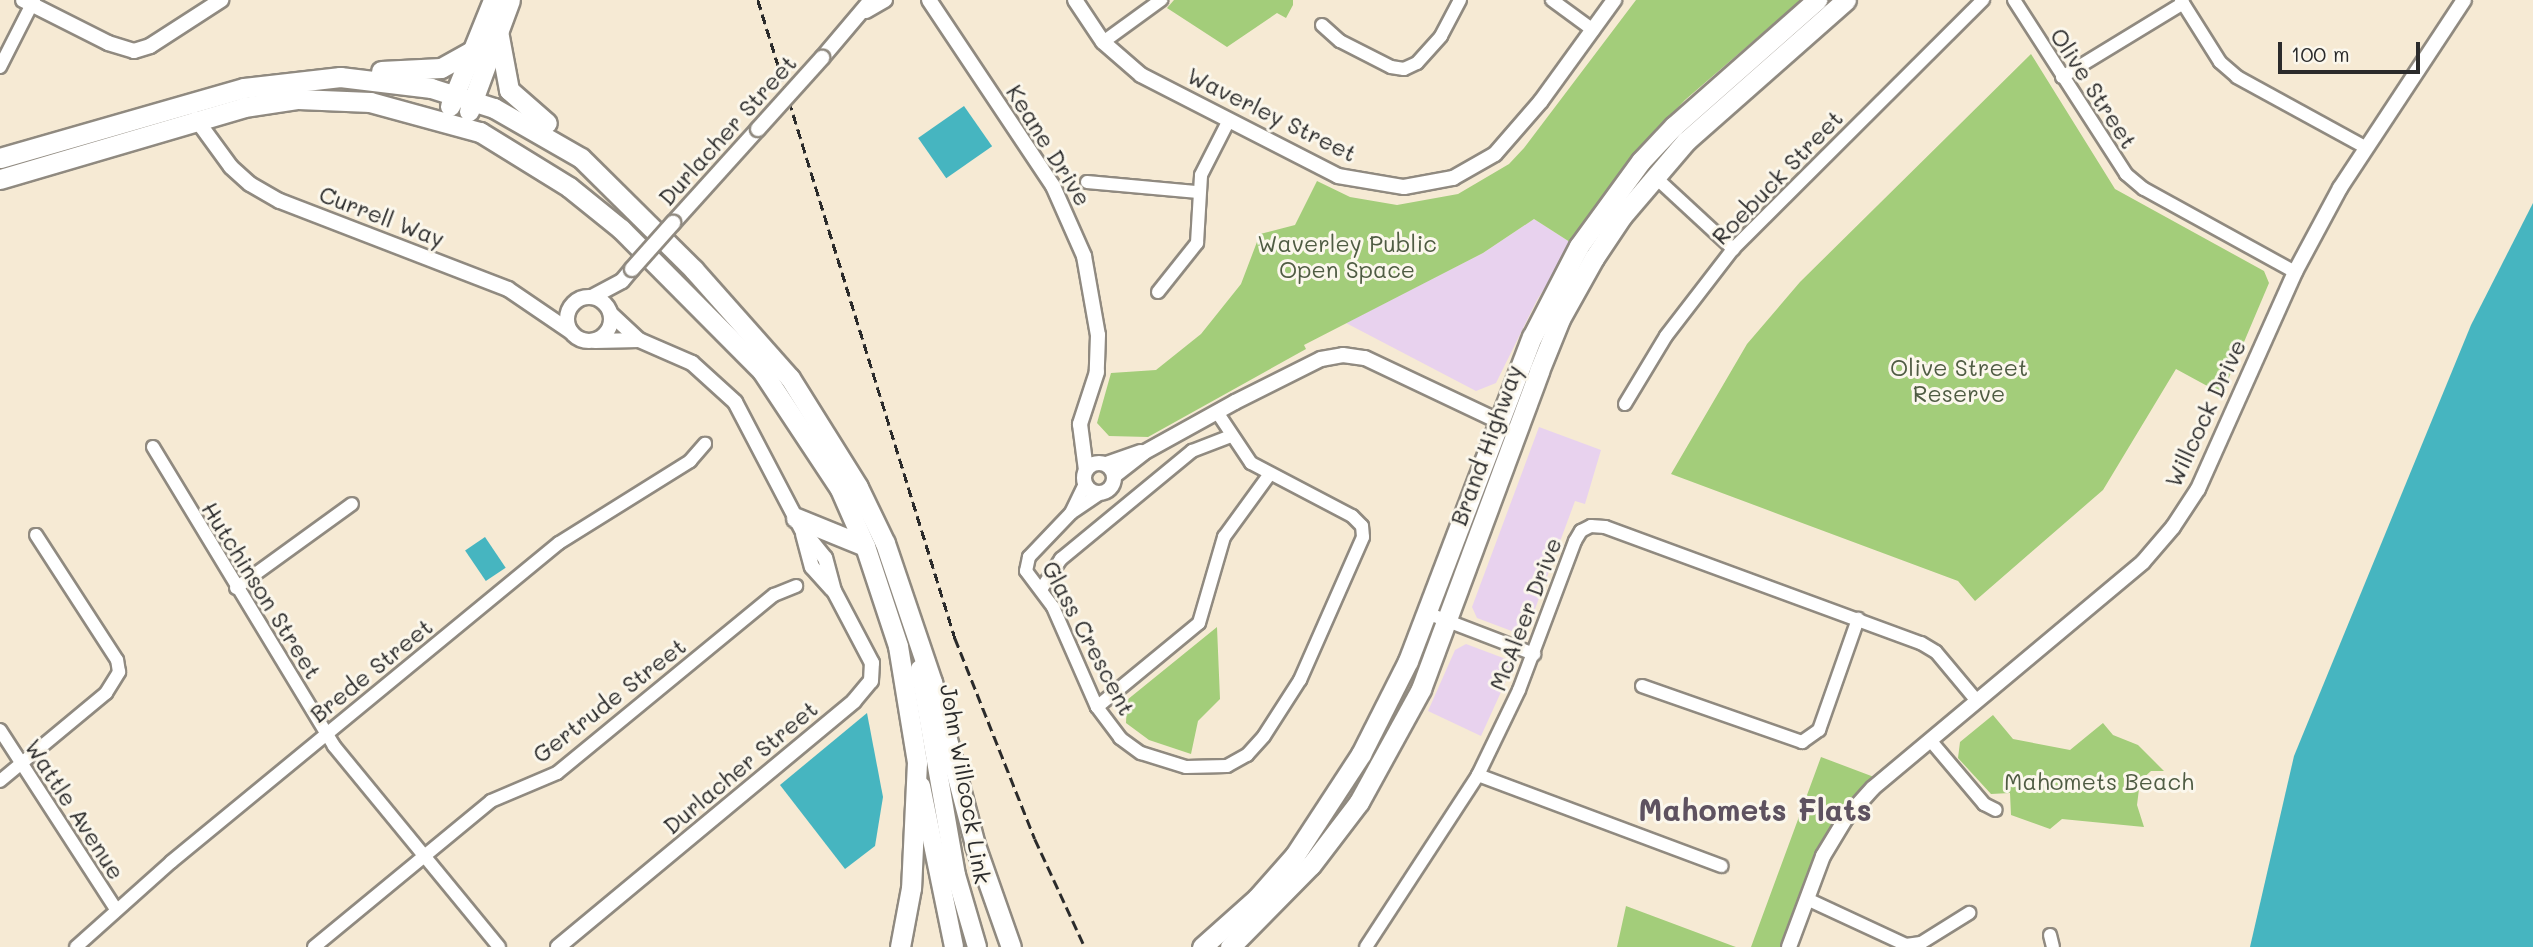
<!DOCTYPE html>
<style>
body{margin:0}
#map{position:relative;width:2533px;height:947px;overflow:hidden;background:#f6ead4;font-family:Mali,sans-serif}
div>[style]{position:absolute}
[style*='--x']{left:calc(var(--x)*1px);top:calc(var(--y)*1px);width:calc(var(--w)*1px);rotate:calc(var(--a)*1deg)}
.built>*{inset:0;background:#e8d2ee}
.green>*{inset:0;background:#a3cd7a}
.water>*{inset:0;background:#46b5c0;transform-origin:0 0}
.roads{filter:drop-shadow(2px 0 #908a80) drop-shadow(-2px 0 #908a80) drop-shadow(0 2px #908a80) drop-shadow(0 -2px #908a80)}
.minor>*{height:12px;margin:-6px;padding:0 6px;transform-origin:6px;border-radius:6px;background:#fff}
.tertiary>*{height:14px;margin:-7px;padding:0 7px;transform-origin:7px;border-radius:7px;background:#fff}
.tertiary>.ring{margin:-7px;padding:0;box-sizing:content-box;background:none;border:14px solid #fff;border-radius:50%}
.primary>*{height:18px;margin:-9px;padding:0 9px;transform-origin:9px;border-radius:9px;background:#fff}
.trunk>*{height:19px;margin:-9.5px;padding:0 9.5px;transform-origin:9.5px;border-radius:9.5px;background:#fff}
.rail>*{height:2.5px;margin-top:-1.25px;transform-origin:0;background:repeating-linear-gradient(90deg,#2b2b2b 0 10px,transparent 0 15px)}
.bridges{filter:drop-shadow(2px 0 #908a80) drop-shadow(-2px 0 #908a80) drop-shadow(0 2px #908a80) drop-shadow(0 -2px #908a80)}
.tertiary-bridge>*{height:14px;margin:-7px;padding:0 7px;transform-origin:7px;border-radius:7px;background:#fff}
span{translate:-50% -50%;white-space:nowrap;text-align:center;line-height:1.15;-webkit-text-stroke:6px #fbf7ec;paint-order:stroke}
.street-label{font-size:23px;color:#2b2b2b}
.park-label{font-size:23px;color:#4f5c43}
.district-label{font-size:30px;color:#5e5260;font-weight:700}
.scale{position:absolute;left:2278px;top:42px;width:142px;height:32px;box-sizing:border-box;border:4px solid #2b2b2b;border-top:0;padding-left:9px;font-size:21px;line-height:24px;white-space:nowrap;color:#2b2b2b;-webkit-text-stroke:5px #fbf7ec;paint-order:stroke}
</style>
<div id="map">
<div class="built">
<i style="clip-path:polygon(1534px 219px,1573px 244px,1537px 300px,1496px 383px,1476px 391px,1346px 323px,1483px 253px)"></i>
<i style="clip-path:polygon(1539px 427px,1601px 450px,1585px 504px,1575px 501px,1528px 628px,1517px 633px,1477px 618px,1472px 607px)"></i>
<i style="clip-path:polygon(1466px 644px,1506px 659px,1511px 670px,1481px 736px,1428px 711px,1455px 650px)"></i>
</div>
<div class="green">
<i style="clip-path:polygon(1174px 0,1293px 0,1293px 5px,1286px 18px,1277px 13px,1227px 47px,1167px 8px)"></i>
<i style="clip-path:polygon(1636px 0,1801px 0,1685px 100px,1626px 163px,1573px 244px,1534px 219px,1483px 253px,1304px 345px,1306px 349px,1148px 437px,1109px 436px,1097px 423px,1111px 373px,1156px 370px,1201px 334px,1241px 284px,1260px 234px,1295px 225px,1317px 181px,1350px 197px,1397px 205px,1458px 194px,1509px 164px,1524px 148px)"></i>
<i style="clip-path:polygon(2031px 54px,2115px 189px,2264px 271px,2269px 283px,2222px 394px,2176px 369px,2103px 490px,1975px 601px,1958px 581px,1671px 474px,1747px 344px,1800px 282px)"></i>
<i style="clip-path:polygon(1217px 627px,1220px 699px,1198px 721px,1191px 754px,1149px 740px,1126px 723px,1127px 700px)"></i>
<i style="clip-path:polygon(1993px 715px,2013px 739px,2070px 750px,2103px 723px,2113px 735px,2138px 745px,2164px 771px,2151px 771px,2140px 781px,2137px 805px,2144px 827px,2062px 819px,2050px 829px,2011px 815px,2010px 793px,1991px 794px,1958px 758px,1960px 742px)"></i>
<i style="clip-path:polygon(1821px 757px,1874px 777px,1851px 798px,1817px 848px,1782px 947px,1751px 947px)"></i>
<i style="clip-path:polygon(1626px 906px,1733px 946px,1736px 947px,1617px 947px)"></i>
</div>
<div class="water">
<i style="left:964px;top:106px;width:49px;height:56px;rotate:55deg"></i>
<i style="clip-path:polygon(2533px 203px,2533px 947px,2250px 947px,2294px 756px,2471px 325px)"></i>
<i style="left:485px;top:537px;width:37px;height:24px;rotate:56deg"></i>
<i style="clip-path:polygon(867px 713px,883px 797px,875px 846px,845px 869px,780px 785px)"></i>
</div>
<div class="roads">
<div class="minor">
<i style="--x:1552;--y:0;--w:51;--a:36.2"></i>
<i style="--x:2014;--y:0;--w:207;--a:57.2"></i>
<i style="--x:2126;--y:174;--w:23;--a:40"></i>
<i style="--x:2144;--y:189;--w:172;--a:28.8"></i>
<i style="--x:2181;--y:0;--w:73;--a:57.8"></i>
<i style="--x:2220;--y:62;--w:23;--a:41"></i>
<i style="--x:2237;--y:77;--w:146;--a:28.7"></i>
<i style="--x:1322;--y:25;--w:24;--a:42"></i>
<i style="--x:1340;--y:41;--w:57;--a:27"></i>
<i style="--x:1391;--y:67;--w:13;--a:9"></i>
<i style="--x:1404;--y:69;--w:14;--a:-25"></i>
<i style="--x:1417;--y:63;--w:36;--a:-48"></i>
<i style="--x:1441;--y:36;--w:41;--a:-62.2"></i>
<i style="--x:1103;--y:42;--w:72;--a:-35.9"></i>
<i style="--x:0;--y:67;--w:75;--a:-63.1"></i>
<i style="--x:2062;--y:77;--w:142;--a:-31.4"></i>
<i style="--x:1654;--y:176;--w:108;--a:42.7"></i>
<i style="--x:1087;--y:182;--w:109;--a:5.2"></i>
<i style="--x:1158;--y:292;--w:63;--a:-51.5"></i>
<i style="--x:1197;--y:243;--w:68;--a:-86.6"></i>
<i style="--x:1201;--y:175;--w:62;--a:-63"></i>
<i style="--x:1625;--y:404;--w:79;--a:-58.9"></i>
<i style="--x:1666;--y:336;--w:110;--a:-52.4"></i>
<i style="--x:1733;--y:249;--w:353;--a:-44.9"></i>
<i style="--x:153;--y:447;--w:350;--a:58.8"></i>
<i style="--x:334;--y:746;--w:260;--a:50.6"></i>
<i style="--x:1085;--y:484;--w:32;--a:116"></i>
<i style="--x:1071;--y:513;--w:61;--a:133.7"></i>
<i style="--x:1029;--y:557;--w:14;--a:102"></i>
<i style="--x:1026;--y:571;--w:45;--a:53.1"></i>
<i style="--x:1053;--y:607;--w:109;--a:66.3"></i>
<i style="--x:1097;--y:707;--w:39;--a:53"></i>
<i style="--x:1120;--y:738;--w:26;--a:36"></i>
<i style="--x:1141;--y:753;--w:47;--a:17.3"></i>
<i style="--x:1186;--y:767;--w:41;--a:-1.4"></i>
<i style="--x:1227;--y:766;--w:23;--a:-29"></i>
<i style="--x:1247;--y:755;--w:25;--a:-48"></i>
<i style="--x:1264;--y:736;--w:67;--a:-57.3"></i>
<i style="--x:1300;--y:680;--w:156;--a:-66.2"></i>
<i style="--x:1363;--y:537;--w:11;--a:-95"></i>
<i style="--x:1362;--y:526;--w:14;--a:-135"></i>
<i style="--x:1352;--y:516;--w:114;--a:-152.3"></i>
<i style="--x:1251;--y:463;--w:61;--a:-123.7"></i>
<i style="--x:1071;--y:513;--w:36;--a:-34"></i>
<i style="--x:236;--y:588;--w:143;--a:-35.9"></i>
<i style="--x:1042;--y:588;--w:35;--a:-57"></i>
<i style="--x:1061;--y:559;--w:170;--a:-39.5"></i>
<i style="--x:1192;--y:451;--w:42;--a:-21"></i>
<i style="--x:1427;--y:613;--w:115;--a:21"></i>
<i style="--x:1642;--y:686;--w:170;--a:19.3"></i>
<i style="--x:1802;--y:742;--w:21;--a:-35"></i>
<i style="--x:1819;--y:730;--w:118;--a:-70.6"></i>
<i style="--x:1097;--y:707;--w:132;--a:-39.5"></i>
<i style="--x:1199;--y:623;--w:90;--a:-73.8"></i>
<i style="--x:1224;--y:537;--w:77;--a:-54"></i>
<i style="--x:0;--y:730;--w:213;--a:57.1"></i>
<i style="--x:1930;--y:740;--w:84;--a:49.8"></i>
<i style="--x:1984;--y:804;--w:13;--a:27"></i>
<i style="--x:1478;--y:775;--w:260;--a:20.5"></i>
<i style="--x:0;--y:781;--w:138;--a:-39.7"></i>
<i style="--x:106;--y:693;--w:25;--a:-58"></i>
<i style="--x:119;--y:672;--w:12;--a:-99"></i>
<i style="--x:117;--y:660;--w:149;--a:-122.9"></i>
<i style="--x:1807;--y:899;--w:109;--a:24.9"></i>
<i style="--x:1906;--y:945;--w:15;--a:-8"></i>
<i style="--x:1921;--y:943;--w:57;--a:-32"></i>
<i style="--x:2050;--y:935;--w:12;--a:76"></i>
<i style="--x:76;--y:947;--w:127;--a:-41.8"></i>
<i style="--x:171;--y:862;--w:502;--a:-39.43"></i>
<i style="--x:559;--y:543;--w:155;--a:-32"></i>
<i style="--x:690;--y:461;--w:23;--a:-49"></i>
<i style="--x:314;--y:947;--w:229;--a:-39.5"></i>
<i style="--x:491;--y:801;--w:72;--a:-23"></i>
<i style="--x:557;--y:773;--w:281;--a:-39.4"></i>
<i style="--x:774;--y:595;--w:24;--a:-22"></i>
<i style="--x:1366;--y:947;--w:205;--a:-56.9"></i>
<i style="--x:1478;--y:775;--w:94;--a:-64.2"></i>
<i style="--x:1519;--y:690;--w:159;--a:-69.4"></i>
<i style="--x:1575;--y:541;--w:12;--a:-59"></i>
<i style="--x:1581;--y:531;--w:11;--a:-27"></i>
<i style="--x:1591;--y:526;--w:14;--a:4"></i>
<i style="--x:1605;--y:527;--w:337;--a:20.2"></i>
<i style="--x:1921;--y:643;--w:17;--a:31"></i>
<i style="--x:1936;--y:652;--w:64;--a:50.1"></i>
</div>
<div class="tertiary">
<i style="--x:23;--y:0;--w:95;--a:26.8"></i>
<i style="--x:108;--y:43;--w:27;--a:17"></i>
<i style="--x:134;--y:51;--w:17;--a:-17"></i>
<i style="--x:150;--y:46;--w:85;--a:-32.9"></i>
<i style="--x:929;--y:0;--w:224;--a:56.3"></i>
<i style="--x:1053;--y:186;--w:77;--a:66.1"></i>
<i style="--x:1084;--y:256;--w:80;--a:80"></i>
<i style="--x:1098;--y:335;--w:37;--a:92"></i>
<i style="--x:1097;--y:372;--w:55;--a:108.1"></i>
<i style="--x:1080;--y:424;--w:46;--a:82.6"></i>
<i style="--x:1075;--y:0;--w:50;--a:56.3"></i>
<i style="--x:1103;--y:42;--w:50;--a:41"></i>
<i style="--x:1141;--y:75;--w:221;--a:27.1"></i>
<i style="--x:1338;--y:176;--w:67;--a:9.5"></i>
<i style="--x:1404;--y:187;--w:50;--a:-10.4"></i>
<i style="--x:1453;--y:178;--w:48;--a:-29.7"></i>
<i style="--x:1495;--y:154;--w:70;--a:-49"></i>
<i style="--x:1541;--y:101;--w:125;--a:-54.1"></i>
<i style="--x:866;--y:11;--w:22;--a:-30"></i>
<i style="--x:822;--y:58;--w:76;--a:-49.8"></i>
<i style="--x:196;--y:119;--w:59;--a:53.9"></i>
<i style="--x:231;--y:167;--w:25;--a:42"></i>
<i style="--x:250;--y:184;--w:34;--a:30"></i>
<i style="--x:280;--y:201;--w:244;--a:21.1"></i>
<i style="--x:508;--y:289;--w:76;--a:34.3"></i>
<i style="--x:673;--y:223;--w:127;--a:-47.9"></i>
<i class="ring" style="left:567px;top:297px;width:30px;height:30px"></i>
<i style="--x:592;--y:297;--w:34;--a:-28"></i>
<i style="--x:622;--y:281;--w:16;--a:-50"></i>
<i style="--x:595;--y:341;--w:44;--a:-1.3"></i>
<i class="ring" style="left:1084px;top:463px;width:16px;height:16px"></i>
<i style="--x:1106;--y:464;--w:37;--a:-19"></i>
<i style="--x:1114;--y:476;--w:37;--a:-38"></i>
<i style="--x:1143;--y:453;--w:105;--a:-29"></i>
<i style="--x:1235;--y:402;--w:96;--a:-26.6"></i>
<i style="--x:1321;--y:359;--w:22;--a:-10"></i>
<i style="--x:1343;--y:355;--w:22;--a:8"></i>
<i style="--x:1365;--y:358;--w:147;--a:25.3"></i>
<i style="--x:803;--y:534;--w:34;--a:75"></i>
<i style="--x:812;--y:567;--w:30;--a:48"></i>
<i style="--x:558;--y:947;--w:385;--a:-39.7"></i>
<i style="--x:854;--y:701;--w:26;--a:-50"></i>
<i style="--x:871;--y:681;--w:18;--a:-87"></i>
<i style="--x:872;--y:663;--w:81;--a:-117.8"></i>
<i style="--x:834;--y:591;--w:34;--a:-105"></i>
<i style="--x:825;--y:558;--w:36;--a:-129"></i>
<i style="--x:802;--y:530;--w:144;--a:-117.6"></i>
<i style="--x:735;--y:402;--w:58;--a:-137.8"></i>
<i style="--x:692;--y:363;--w:58;--a:-156.5"></i>
<i style="--x:639;--y:340;--w:37;--a:-137"></i>
<i style="--x:1789;--y:947;--w:97;--a:-69.5"></i>
<i style="--x:1823;--y:856;--w:44;--a:-58.8"></i>
<i style="--x:1846;--y:818;--w:40;--a:-48"></i>
<i style="--x:1873;--y:788;--w:352;--a:-39.9"></i>
<i style="--x:2143;--y:562;--w:46;--a:-49.4"></i>
<i style="--x:2173;--y:527;--w:45;--a:-56.7"></i>
<i style="--x:2198;--y:489;--w:238;--a:-65.9"></i>
<i style="--x:2295;--y:272;--w:95;--a:-61.8"></i>
<i style="--x:2340;--y:188;--w:225;--a:-56.6"></i>
</div>
<div class="primary">
<i style="--x:920;--y:669;--w:209;--a:80.1"></i>
<i style="--x:956;--y:875;--w:75;--a:73.7"></i>
<i style="--x:921;--y:786;--w:164;--a:78.4"></i>
</div>
<div class="trunk">
<i style="--x:498;--y:31;--w:60;--a:79.4"></i>
<i style="--x:509;--y:90;--w:50;--a:41"></i>
<i style="--x:381;--y:71;--w:60;--a:-2.9"></i>
<i style="--x:441;--y:68;--w:38;--a:-29"></i>
<i style="--x:450;--y:106;--w:114;--a:-67.9"></i>
<i style="--x:469;--y:111;--w:118;--a:-69.7"></i>
<i style="--x:0;--y:158;--w:254;--a:-16"></i>
<i style="--x:244;--y:88;--w:97;--a:-6.5"></i>
<i style="--x:340;--y:77;--w:92;--a:6.9"></i>
<i style="--x:431;--y:88;--w:66;--a:17.6"></i>
<i style="--x:494;--y:108;--w:100;--a:29.9"></i>
<i style="--x:581;--y:158;--w:159;--a:44.7"></i>
<i style="--x:694;--y:270;--w:144;--a:48.4"></i>
<i style="--x:790;--y:378;--w:128;--a:58"></i>
<i style="--x:858;--y:487;--w:62;--a:64.3"></i>
<i style="--x:885;--y:543;--w:147;--a:71.3"></i>
<i style="--x:932;--y:682;--w:169;--a:75.2"></i>
<i style="--x:975;--y:845;--w:108;--a:70.6"></i>
<i style="--x:0;--y:179;--w:254;--a:-16.4"></i>
<i style="--x:244;--y:107;--w:55;--a:-8.4"></i>
<i style="--x:298;--y:99;--w:72;--a:2.4"></i>
<i style="--x:370;--y:102;--w:114;--a:15.3"></i>
<i style="--x:480;--y:132;--w:105;--a:31.7"></i>
<i style="--x:569;--y:187;--w:67;--a:38.9"></i>
<i style="--x:621;--y:229;--w:200;--a:45.2"></i>
<i style="--x:762;--y:371;--w:141;--a:56.5"></i>
<i style="--x:840;--y:489;--w:62;--a:66.3"></i>
<i style="--x:865;--y:546;--w:105;--a:71.7"></i>
<i style="--x:898;--y:646;--w:118;--a:80.7"></i>
<i style="--x:917;--y:762;--w:126;--a:92.7"></i>
<i style="--x:911;--y:888;--w:60;--a:100.6"></i>
<i style="--x:796;--y:518;--w:74;--a:22.1"></i>
<i style="--x:1202;--y:947;--w:74;--a:-41.7"></i>
<i style="--x:1257;--y:898;--w:57;--a:-48.5"></i>
<i style="--x:1295;--y:855;--w:121;--a:-56.8"></i>
<i style="--x:1361;--y:754;--w:104;--a:-63.2"></i>
<i style="--x:1408;--y:661;--w:347;--a:-69.1"></i>
<i style="--x:1532;--y:337;--w:102;--a:-62.7"></i>
<i style="--x:1579;--y:246;--w:105;--a:-53.9"></i>
<i style="--x:1641;--y:161;--w:48;--a:-46.7"></i>
<i style="--x:1674;--y:126;--w:191;--a:-41.4"></i>
<i style="--x:1230;--y:947;--w:115;--a:-45.4"></i>
<i style="--x:1311;--y:865;--w:79;--a:-52.7"></i>
<i style="--x:1359;--y:802;--w:129;--a:-61.2"></i>
<i style="--x:1421;--y:689;--w:339;--a:-69.6"></i>
<i style="--x:1539;--y:371;--w:56;--a:-68"></i>
<i style="--x:1560;--y:319;--w:70;--a:-60.9"></i>
<i style="--x:1594;--y:258;--w:50;--a:-56.3"></i>
<i style="--x:1622;--y:216;--w:99;--a:-49.5"></i>
<i style="--x:1686;--y:141;--w:213;--a:-41.4"></i>
</div>
</div>
<div class="rail">
<i style="--x:758;--y:0;--w:668;--a:72.84"></i>
<i style="--x:955;--y:638;--w:216;--a:68.3"></i>
<i style="--x:1035;--y:839;--w:119;--a:65.2"></i>
</div>
<div class="bridges">
<div class="tertiary-bridge">
<i style="--x:758;--y:129;--w:96;--a:-48"></i>
<i style="--x:632;--y:269;--w:62;--a:-48.3"></i>
</div>
</div>
<div class="street-label">
<span style="left:2094px;top:88px;rotate:57deg">Olive Street</span>
<span style="left:1272px;top:114px;rotate:26deg">Waverley Street</span>
<span style="left:727px;top:130px;rotate:-48deg">Durlacher Street</span>
<span style="left:1049px;top:145px;rotate:58deg">Keane Drive</span>
<span style="left:1777px;top:177px;rotate:-46deg">Roebuck Street</span>
<span style="left:382px;top:216px;rotate:21deg">Currell Way</span>
<span style="left:2205px;top:413px;rotate:-65deg">Willcock Drive</span>
<span style="left:1486px;top:445px;rotate:-70deg">Brand Highway</span>
<span style="left:262px;top:590px;rotate:58deg">Hutchinson Street</span>
<span style="left:1525px;top:614px;rotate:-69deg">McAleer Drive</span>
<span style="left:1089px;top:638px;rotate:62deg">Glass Crescent</span>
<span style="left:371px;top:670px;rotate:-39deg">Brede Street</span>
<span style="left:609px;top:700px;rotate:-38deg">Gertrude Street</span>
<span style="left:740px;top:767px;rotate:-40deg">Durlacher Street</span>
<span style="left:966px;top:784px;rotate:80deg">John Willcock Link</span>
<span style="left:75px;top:809px;rotate:57deg">Wattle Avenue</span>
</div>
<div class="park-label">
<span style="left:1347px;top:256px">Waverley Public<br>Open Space</span>
<span style="left:1959px;top:380px">Olive Street<br>Reserve</span>
<span style="left:2099px;top:781px">Mahomets Beach</span>
</div>
<div class="district-label">
<span style="left:1755px;top:809px">Mahomets Flats</span>
</div>
<div class="scale">100 m</div>
</div>
